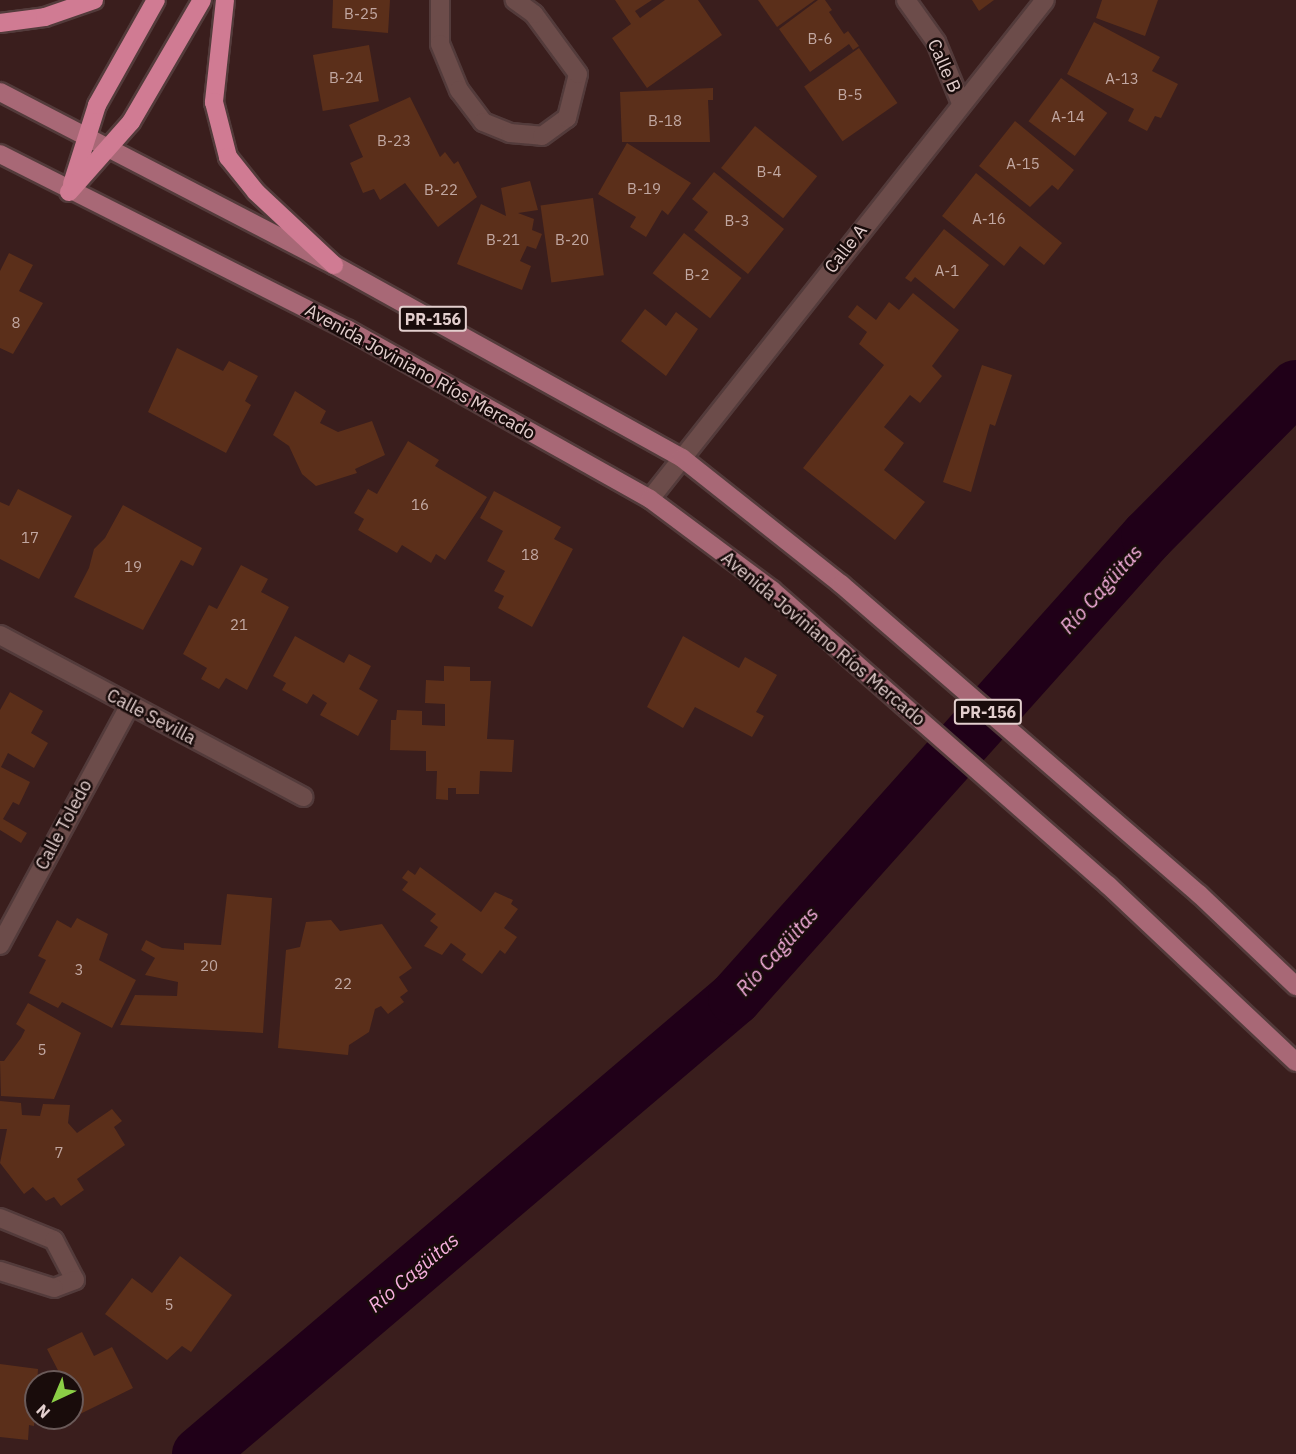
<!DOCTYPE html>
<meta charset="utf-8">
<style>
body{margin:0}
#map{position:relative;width:1296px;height:1454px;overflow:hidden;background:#3a1e1d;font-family:"IBM Plex Sans",sans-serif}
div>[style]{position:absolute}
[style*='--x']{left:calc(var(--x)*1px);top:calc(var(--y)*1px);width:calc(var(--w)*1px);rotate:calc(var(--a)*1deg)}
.river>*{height:54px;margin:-27px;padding:0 27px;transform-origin:27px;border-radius:27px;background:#200018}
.building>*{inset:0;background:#5b2f1a;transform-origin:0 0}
.roads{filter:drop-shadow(2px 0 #533b3b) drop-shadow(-2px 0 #533b3b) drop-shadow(0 2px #533b3b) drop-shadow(0 -2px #533b3b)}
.street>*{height:18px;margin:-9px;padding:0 9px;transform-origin:9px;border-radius:9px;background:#6c4c4a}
.primary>*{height:18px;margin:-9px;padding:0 9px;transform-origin:9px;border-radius:9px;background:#a86876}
.highway>*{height:18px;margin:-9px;padding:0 9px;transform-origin:9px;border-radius:9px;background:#d07b93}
span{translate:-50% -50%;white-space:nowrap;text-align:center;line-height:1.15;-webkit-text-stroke:5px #190c0b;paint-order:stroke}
.number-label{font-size:15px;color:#c1a7a1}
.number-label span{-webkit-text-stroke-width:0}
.shield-label span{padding:2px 4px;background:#190c0b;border:2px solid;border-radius:4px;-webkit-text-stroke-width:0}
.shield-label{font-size:16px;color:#e3cfce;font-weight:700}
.street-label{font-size:18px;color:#e3cfce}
.water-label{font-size:20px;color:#f6afdd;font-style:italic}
.north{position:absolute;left:24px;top:1370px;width:60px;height:60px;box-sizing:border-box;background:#190c0b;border:2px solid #6a5a59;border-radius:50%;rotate:224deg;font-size:16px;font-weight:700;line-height:24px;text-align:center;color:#e3cfce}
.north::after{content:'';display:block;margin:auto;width:21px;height:27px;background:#8bce46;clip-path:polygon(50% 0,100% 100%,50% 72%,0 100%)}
</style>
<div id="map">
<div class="river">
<i style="--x:199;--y:1454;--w:704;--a:-40.39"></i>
<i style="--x:735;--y:998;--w:620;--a:-48.21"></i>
<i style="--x:1148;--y:536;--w:210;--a:-45.2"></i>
</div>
<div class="building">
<i style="clip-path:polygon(333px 0,390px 0,388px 33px,332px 28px)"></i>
<i style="clip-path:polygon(615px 0,652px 0,635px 11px,640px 18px,665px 0,698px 0,722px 35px,647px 88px,612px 38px,631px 24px)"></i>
<i style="clip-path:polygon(758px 0,815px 0,777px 27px)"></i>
<i style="clip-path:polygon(818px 0,825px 0,832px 10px,829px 12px,844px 34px,848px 31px,859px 46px,853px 50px,849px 44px,810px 72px,779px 29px)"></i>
<i style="clip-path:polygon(972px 0,994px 0,979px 11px)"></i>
<i style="clip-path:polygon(1102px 0,1158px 0,1145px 36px,1096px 18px)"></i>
<i style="clip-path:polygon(1094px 22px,1160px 57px,1152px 71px,1178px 84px,1161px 118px,1155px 116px,1147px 131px,1128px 121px,1134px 109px,1067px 74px)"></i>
<i style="left:369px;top:45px;width:57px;height:57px;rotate:80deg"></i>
<i style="left:859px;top:48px;width:67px;height:67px;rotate:55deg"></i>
<i style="left:1061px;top:78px;width:58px;height:54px;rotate:37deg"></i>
<i style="clip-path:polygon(713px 88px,713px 100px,708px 100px,710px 142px,622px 142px,620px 92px)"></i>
<i style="clip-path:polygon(410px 97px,440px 157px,445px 152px,454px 164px,458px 161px,477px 197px,438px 227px,405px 183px,380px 200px,374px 189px,363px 193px,350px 163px,363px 157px,349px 125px)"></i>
<i style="clip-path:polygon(1015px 121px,1074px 170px,1058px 190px,1052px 185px,1030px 207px,979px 166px)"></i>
<i style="left:755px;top:126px;width:80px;height:54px;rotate:39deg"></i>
<i style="clip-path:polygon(627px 143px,691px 183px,668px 215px,662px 210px,646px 237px,630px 227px,636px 217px,598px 194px)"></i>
<i style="clip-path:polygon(714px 172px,784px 229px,748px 274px,694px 230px,708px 212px,692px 199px)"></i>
<i style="clip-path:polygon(976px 173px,1062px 243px,1044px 265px,1020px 246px,1004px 266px,942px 216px)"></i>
<i style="clip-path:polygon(530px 181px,538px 210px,518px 213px,534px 219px,532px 230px,542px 234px,536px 249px,527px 246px,520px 261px,531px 266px,522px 290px,457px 264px,481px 204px,506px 216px,501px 188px)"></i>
<i style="left:593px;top:198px;width:78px;height:53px;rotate:82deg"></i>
<i style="clip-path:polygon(944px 229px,989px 265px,954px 309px,915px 277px,911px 282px,905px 278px)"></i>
<i style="left:684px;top:233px;width:73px;height:51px;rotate:38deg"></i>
<i style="clip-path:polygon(9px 253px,33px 265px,19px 291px,43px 303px,13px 354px,0 348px,0 271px)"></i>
<i style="clip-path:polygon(913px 293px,959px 330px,932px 366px,942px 376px,920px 403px,910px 395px,884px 427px,904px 443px,884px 470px,925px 502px,895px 540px,803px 468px,884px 365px,859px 344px,867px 332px,848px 317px,857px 305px,876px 320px,889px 302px,899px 310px)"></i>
<i style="clip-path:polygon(645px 309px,666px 326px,676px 312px,698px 329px,666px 376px,621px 341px)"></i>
<i style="clip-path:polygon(177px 348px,223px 371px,229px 361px,258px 376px,245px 401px,251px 405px,226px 453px,148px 412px)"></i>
<i style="clip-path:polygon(982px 365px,1012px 375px,995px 426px,990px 424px,971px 492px,943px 482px)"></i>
<i style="clip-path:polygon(295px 391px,326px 411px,320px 423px,338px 432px,372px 421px,385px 455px,355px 469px,357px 473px,316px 486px,302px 474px,289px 446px,273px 435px)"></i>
<i style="clip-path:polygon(408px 441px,439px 460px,435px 466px,487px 497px,445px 560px,436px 554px,431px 563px,402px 545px,397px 553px,358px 530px,364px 519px,354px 513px,368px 489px,377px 494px)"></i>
<i style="clip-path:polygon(18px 489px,72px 516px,39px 579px,0 559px,0 502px,9px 506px)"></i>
<i style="clip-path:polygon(494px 491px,561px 527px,554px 539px,573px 549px,532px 627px,498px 608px,504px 596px,494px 591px,505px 571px,487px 561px,503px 531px,480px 518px)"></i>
<i style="clip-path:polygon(123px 505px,202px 548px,193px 566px,181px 560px,143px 630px,74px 597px,89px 568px,94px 549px,105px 538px)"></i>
<i style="clip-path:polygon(241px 565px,268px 579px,261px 592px,289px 607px,247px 690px,226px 678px,219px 689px,201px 679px,207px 668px,183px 654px,209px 605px,217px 609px)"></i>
<i style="clip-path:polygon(295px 636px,344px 663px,349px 654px,371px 666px,359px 689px,378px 700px,358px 736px,320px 715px,327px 703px,313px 694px,307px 704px,282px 690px,286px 683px,273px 676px)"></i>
<i style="clip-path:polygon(683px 636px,739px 668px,745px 657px,777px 675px,756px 712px,764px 716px,752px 737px,695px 707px,683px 728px,647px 707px)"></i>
<i style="clip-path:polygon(444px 666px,470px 667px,470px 681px,491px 681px,487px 739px,514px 740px,512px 772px,480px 771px,479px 794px,456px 794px,456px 788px,448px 788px,448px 800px,436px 799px,437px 771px,426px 771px,426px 751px,390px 750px,391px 720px,396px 720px,397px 710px,422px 711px,422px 725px,445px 726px,445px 704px,425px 703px,426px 680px,444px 681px)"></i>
<i style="clip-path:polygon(10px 692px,43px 711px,31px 733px,48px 743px,34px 768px,8px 753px,1px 767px,30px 782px,19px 805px,13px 802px,3px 819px,27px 833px,21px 843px,0 830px,0 710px)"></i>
<i style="clip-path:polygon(420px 867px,481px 912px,495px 892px,513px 900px,511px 904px,518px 909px,504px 928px,517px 937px,505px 954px,500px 950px,482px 974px,462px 960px,466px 954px,451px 943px,442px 955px,424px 946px,438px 927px,430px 921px,436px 914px,402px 890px,408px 882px,402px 878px,408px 870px,415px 875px)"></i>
<i style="clip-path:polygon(227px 894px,272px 898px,263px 1033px,120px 1025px,135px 995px,177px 996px,178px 982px,145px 975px,155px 958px,141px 950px,146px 940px,162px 948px,184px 950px,184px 943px,221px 945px)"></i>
<i style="clip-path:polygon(77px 918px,108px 934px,99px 960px,136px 980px,112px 1028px,62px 1002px,58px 1008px,29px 993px,46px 960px,38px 956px,57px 920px,71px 928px)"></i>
<i style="clip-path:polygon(331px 920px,340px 931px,382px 924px,412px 968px,399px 977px,408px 991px,400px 997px,404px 1002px,388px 1014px,381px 1006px,375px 1009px,369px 1032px,349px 1045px,348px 1055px,278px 1048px,286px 950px,300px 947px,306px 922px)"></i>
<i style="clip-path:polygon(28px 1003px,81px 1033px,54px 1099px,1px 1096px,0 1061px,4px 1061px,21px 1038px,25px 1030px,16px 1024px)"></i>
<i style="clip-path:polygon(0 1101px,21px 1103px,22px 1115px,40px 1116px,43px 1104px,70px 1105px,68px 1123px,77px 1133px,112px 1109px,122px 1121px,114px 1127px,125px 1145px,77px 1179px,84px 1190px,61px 1206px,54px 1197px,46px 1201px,33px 1187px,24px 1194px,0 1163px,7px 1129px,0 1129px)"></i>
<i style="clip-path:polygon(180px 1256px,232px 1295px,191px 1352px,182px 1346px,167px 1360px,105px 1314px,132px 1278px,152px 1293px)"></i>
<i style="clip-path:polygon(82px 1332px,94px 1356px,112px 1347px,133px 1388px,80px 1414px,72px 1399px,72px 1382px,64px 1382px,47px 1349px)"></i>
<i style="clip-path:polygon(0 1364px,38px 1369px,34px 1426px,29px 1425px,28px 1440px,0 1437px)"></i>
</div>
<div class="roads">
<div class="street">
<i style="--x:440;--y:0;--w:44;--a:90"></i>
<i style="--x:440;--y:44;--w:50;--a:67.6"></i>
<i style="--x:459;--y:90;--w:40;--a:53"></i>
<i style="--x:483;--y:122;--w:29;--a:22"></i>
<i style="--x:510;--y:133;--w:32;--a:5"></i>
<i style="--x:542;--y:136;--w:31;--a:-36"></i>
<i style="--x:567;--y:118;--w:45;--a:-76"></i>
<i style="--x:578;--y:74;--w:74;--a:-126.3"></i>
<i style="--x:534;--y:14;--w:24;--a:-144"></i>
<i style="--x:906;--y:0;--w:52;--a:54.5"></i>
<i style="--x:936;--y:42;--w:66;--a:67.7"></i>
<i style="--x:650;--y:499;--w:636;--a:-51.64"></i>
<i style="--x:0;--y:635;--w:344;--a:28.1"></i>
<i style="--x:0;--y:945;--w:272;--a:-61.6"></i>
<i style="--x:0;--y:1218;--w:58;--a:22.2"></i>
<i style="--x:54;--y:1240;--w:45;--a:62.3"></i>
<i style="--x:75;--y:1280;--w:22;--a:159"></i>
<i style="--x:54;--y:1288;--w:57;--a:-162.5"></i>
</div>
<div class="primary">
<i style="--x:0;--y:92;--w:376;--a:27.4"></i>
<i style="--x:334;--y:265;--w:398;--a:29"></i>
<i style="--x:682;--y:458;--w:203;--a:38.4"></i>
<i style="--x:841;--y:584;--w:474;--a:40.9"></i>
<i style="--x:1199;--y:894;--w:134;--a:43.5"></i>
<i style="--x:0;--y:154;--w:389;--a:26.8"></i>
<i style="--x:347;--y:329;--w:347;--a:29.3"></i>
<i style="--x:650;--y:499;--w:152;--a:36.7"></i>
<i style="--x:772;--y:590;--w:447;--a:41.3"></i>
<i style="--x:1108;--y:885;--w:258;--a:43.3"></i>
</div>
<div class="highway">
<i style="--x:225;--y:0;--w:103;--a:96.2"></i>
<i style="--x:214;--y:102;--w:57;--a:75.7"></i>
<i style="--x:228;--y:157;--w:45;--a:51.3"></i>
<i style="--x:256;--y:192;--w:107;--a:43.1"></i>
<i style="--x:0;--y:23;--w:45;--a:-7.6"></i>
<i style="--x:45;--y:17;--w:52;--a:-19.1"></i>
<i style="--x:72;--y:184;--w:83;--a:-72.4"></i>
<i style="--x:97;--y:105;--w:120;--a:-60.7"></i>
<i style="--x:69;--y:192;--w:94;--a:-48.5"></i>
<i style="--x:131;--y:122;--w:141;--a:-59.8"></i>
</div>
</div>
<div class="number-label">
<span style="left:361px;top:14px">B-25</span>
<span style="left:820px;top:39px">B-6</span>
<span style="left:346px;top:78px">B-24</span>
<span style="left:1122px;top:79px">A-13</span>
<span style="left:850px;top:95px">B-5</span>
<span style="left:1068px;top:117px">A-14</span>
<span style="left:665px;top:121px">B-18</span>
<span style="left:394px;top:141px">B-23</span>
<span style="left:1023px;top:164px">A-15</span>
<span style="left:769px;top:172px">B-4</span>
<span style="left:644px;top:189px">B-19</span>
<span style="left:441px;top:190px">B-22</span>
<span style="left:989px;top:219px">A-16</span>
<span style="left:737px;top:221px">B-3</span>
<span style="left:503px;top:240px">B-21</span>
<span style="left:572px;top:240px">B-20</span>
<span style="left:947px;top:271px">A-1</span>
<span style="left:697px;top:275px">B-2</span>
<span style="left:16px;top:323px">8</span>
<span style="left:420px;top:505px">16</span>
<span style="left:30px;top:538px">17</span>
<span style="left:530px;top:555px">18</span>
<span style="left:133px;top:567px">19</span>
<span style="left:239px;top:625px">21</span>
<span style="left:209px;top:966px">20</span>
<span style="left:79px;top:970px">3</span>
<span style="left:343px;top:984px">22</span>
<span style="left:42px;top:1050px">5</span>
<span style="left:59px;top:1153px">7</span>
<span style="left:169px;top:1305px">5</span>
</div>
<div class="shield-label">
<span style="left:433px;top:319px">PR-156</span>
<span style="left:988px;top:712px">PR-156</span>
</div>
<div class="street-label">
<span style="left:944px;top:66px;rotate:66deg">Calle B</span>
<span style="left:846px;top:249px;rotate:-52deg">Calle A</span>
<span style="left:420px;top:372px;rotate:29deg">Avenida Joviniano Ríos Mercado</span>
<span style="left:823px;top:639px;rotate:40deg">Avenida Joviniano Ríos Mercado</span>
<span style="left:151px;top:717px;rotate:28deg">Calle Sevilla</span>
<span style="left:64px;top:825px;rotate:-62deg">Calle Toledo</span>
</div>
<div class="water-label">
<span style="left:1101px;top:589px;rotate:-48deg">Río Cagüitas</span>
<span style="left:777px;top:951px;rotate:-48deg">Río Cagüitas</span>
<span style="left:413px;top:1272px;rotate:-40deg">Río Cagüitas</span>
</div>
<div class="north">N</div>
</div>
